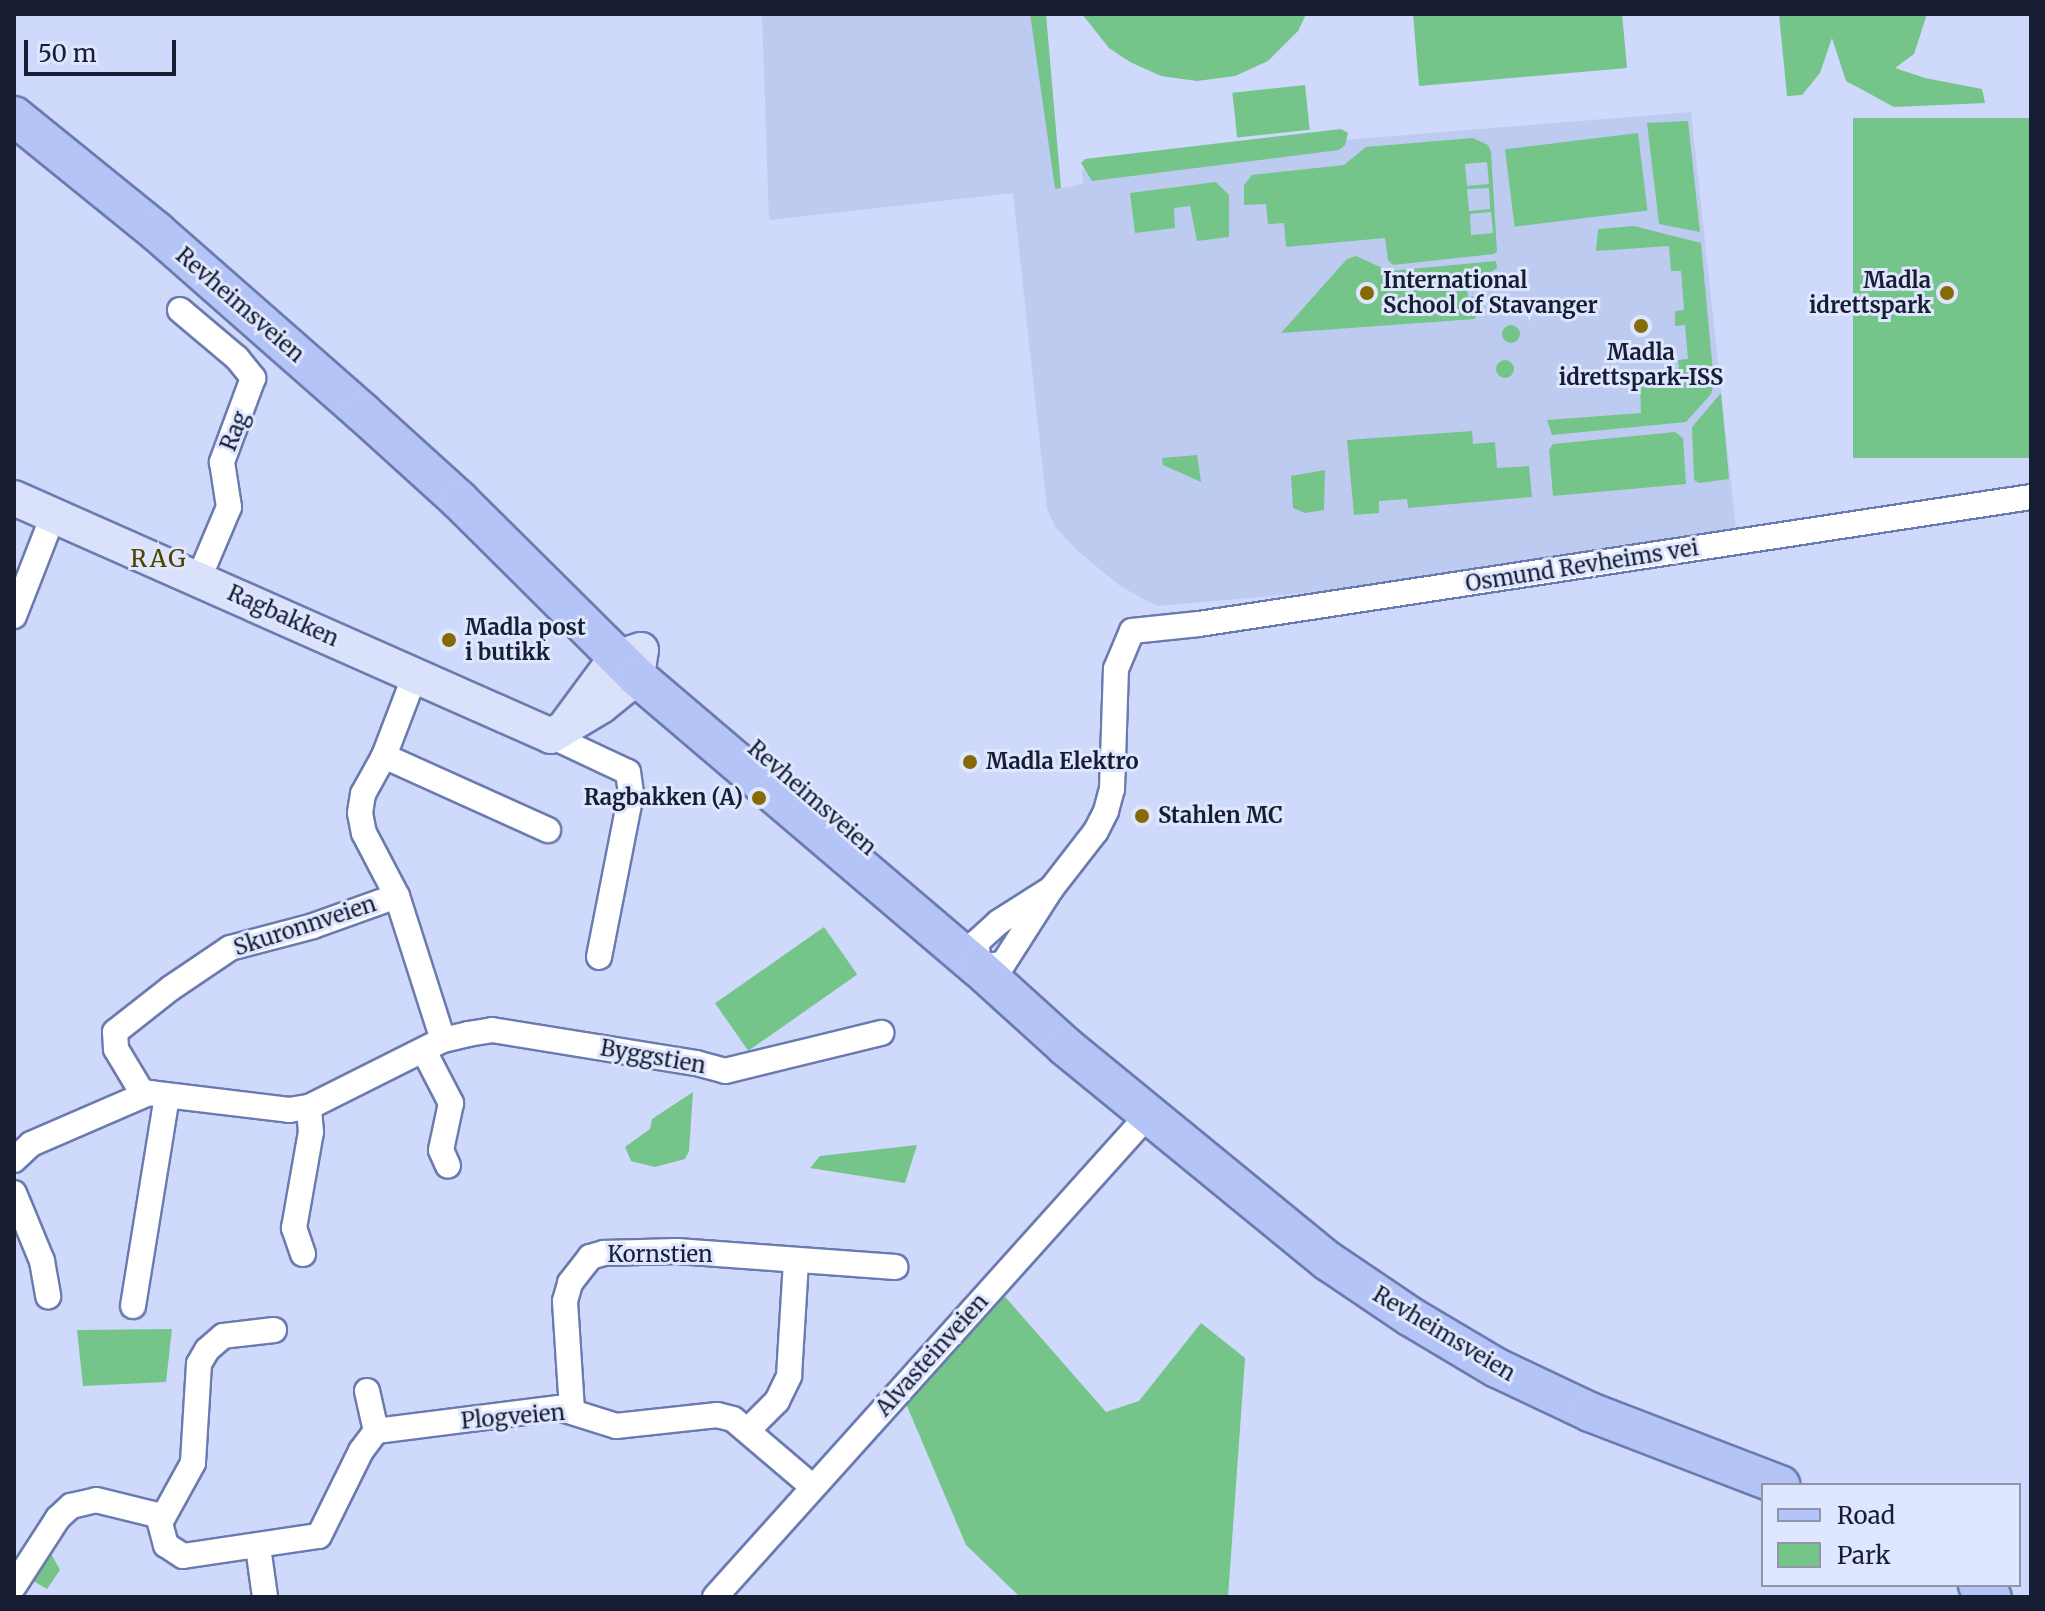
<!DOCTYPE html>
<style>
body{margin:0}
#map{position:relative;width:2045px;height:1611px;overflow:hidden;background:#ced9fc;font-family:Merriweather,serif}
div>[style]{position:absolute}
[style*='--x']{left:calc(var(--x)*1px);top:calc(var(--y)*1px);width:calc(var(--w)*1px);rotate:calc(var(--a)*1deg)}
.built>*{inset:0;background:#becbf0}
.green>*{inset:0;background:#75c489;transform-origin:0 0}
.round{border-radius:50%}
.roads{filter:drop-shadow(2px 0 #6b7baf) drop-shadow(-2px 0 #6b7baf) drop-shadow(0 2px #6b7baf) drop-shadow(0 -2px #6b7baf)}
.street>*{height:24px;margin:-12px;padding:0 12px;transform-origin:12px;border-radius:12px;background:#fff}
.secondary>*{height:34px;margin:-17px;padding:0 17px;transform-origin:17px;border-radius:17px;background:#dae1fb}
.primary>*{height:38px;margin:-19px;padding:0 19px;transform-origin:19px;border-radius:19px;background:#b5c4f7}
.dots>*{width:22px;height:22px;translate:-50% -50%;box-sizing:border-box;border:4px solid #dfe7fe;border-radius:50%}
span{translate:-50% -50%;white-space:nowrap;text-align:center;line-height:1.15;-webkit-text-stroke:6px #dfe7fe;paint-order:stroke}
.poi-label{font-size:22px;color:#171d32;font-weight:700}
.left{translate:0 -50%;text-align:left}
.right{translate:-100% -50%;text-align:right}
.street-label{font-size:22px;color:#171d32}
.neighbourhood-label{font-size:24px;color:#534100;letter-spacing:2px}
.frame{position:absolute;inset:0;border:16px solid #171d32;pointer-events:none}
.legend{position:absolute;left:1761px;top:1483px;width:260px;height:104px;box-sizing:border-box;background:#dfe7fe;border:2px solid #8f96ac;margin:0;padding:10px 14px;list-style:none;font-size:24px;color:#171d32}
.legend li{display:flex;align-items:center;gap:16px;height:40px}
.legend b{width:40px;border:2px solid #8f96ac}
.scale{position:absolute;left:24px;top:40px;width:152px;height:36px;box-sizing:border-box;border:4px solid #171d32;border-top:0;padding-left:10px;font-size:24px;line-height:28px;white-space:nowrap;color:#171d32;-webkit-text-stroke:6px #dfe7fe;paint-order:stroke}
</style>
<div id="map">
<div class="built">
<i style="clip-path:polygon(762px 14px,1030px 14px,1055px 189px,1083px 184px,1082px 170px,1343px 140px,1691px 112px,1736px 529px,1339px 590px,1157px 606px,1120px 586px,1078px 551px,1056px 528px,1047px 509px,1013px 193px,769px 220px)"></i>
</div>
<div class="green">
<i style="clip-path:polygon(1030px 14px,1046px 14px,1061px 188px,1055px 189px)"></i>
<i style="clip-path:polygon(1082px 14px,1306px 14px,1298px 31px,1268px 61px,1235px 76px,1197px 81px,1161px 76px,1130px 62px,1109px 48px)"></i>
<i style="clip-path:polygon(1413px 14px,1622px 14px,1627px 68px,1419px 86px)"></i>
<i style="clip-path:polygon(1779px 14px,1927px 14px,1914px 54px,1895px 68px,1925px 78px,1982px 89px,1985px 103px,1894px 107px,1846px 81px,1832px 38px,1820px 73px,1802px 95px,1787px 96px)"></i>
<i style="left:1305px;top:85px;width:45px;height:73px;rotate:84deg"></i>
<i style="left:2031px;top:118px;width:340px;height:178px;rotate:90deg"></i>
<i style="clip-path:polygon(1688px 121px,1700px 232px,1659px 224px,1647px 123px)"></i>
<i style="clip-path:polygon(1341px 129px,1348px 133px,1345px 145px,1339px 150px,1092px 181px,1081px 163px,1085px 159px)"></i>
<i style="left:1638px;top:133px;width:78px;height:134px;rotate:83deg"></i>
<i style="clip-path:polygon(evenodd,1473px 138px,1488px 145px,1491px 152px,1497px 251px,1494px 254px,1393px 265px,1388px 260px,1385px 238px,1286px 247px,1284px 223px,1268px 224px,1266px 204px,1244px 205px,1244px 185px,1252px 175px,1344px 165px,1366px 147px,1473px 138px,1487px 162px,1489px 184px,1467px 186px,1465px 164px,1487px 162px,1473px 138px,1489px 188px,1490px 209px,1469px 211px,1467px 189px,1489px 188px,1473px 138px,1491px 212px,1493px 233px,1471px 235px,1470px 214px,1491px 212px)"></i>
<i style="clip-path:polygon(1216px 182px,1229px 195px,1229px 237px,1197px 241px,1190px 206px,1174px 208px,1175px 228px,1135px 233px,1130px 193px)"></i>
<i style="clip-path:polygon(1634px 226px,1701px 243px,1714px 383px,1711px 394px,1686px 422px,1552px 435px,1547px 420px,1641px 413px,1640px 387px,1680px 384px,1678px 360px,1688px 359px,1685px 325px,1675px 326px,1675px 311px,1684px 310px,1681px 271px,1671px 271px,1669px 246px,1596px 251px,1598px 229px)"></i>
<i style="clip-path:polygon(1356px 256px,1389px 271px,1496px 261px,1497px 268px,1488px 274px,1466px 276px,1468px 297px,1483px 296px,1475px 319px,1281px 333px,1347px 259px)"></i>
<i class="round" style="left:1502px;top:325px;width:18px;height:18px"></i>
<i class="round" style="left:1496px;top:360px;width:18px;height:18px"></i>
<i style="clip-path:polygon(1721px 393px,1729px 479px,1699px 483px,1694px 480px,1692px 427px)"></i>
<i style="clip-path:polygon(1472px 431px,1473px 444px,1495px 442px,1497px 468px,1529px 466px,1532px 497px,1408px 508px,1407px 499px,1379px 501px,1379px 513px,1354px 515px,1347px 440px)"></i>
<i style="clip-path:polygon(1675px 432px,1683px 438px,1686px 484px,1553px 496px,1549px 450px,1553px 444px)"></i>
<i style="clip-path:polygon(1197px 455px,1201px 482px,1163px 465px,1162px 458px)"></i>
<i style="clip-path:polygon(1325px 470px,1324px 510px,1305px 513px,1293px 508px,1291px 476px)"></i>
<i style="left:824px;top:927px;width:58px;height:133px;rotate:55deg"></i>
<i style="clip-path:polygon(693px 1092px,689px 1151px,685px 1159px,655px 1167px,631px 1161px,625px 1147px,650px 1129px,652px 1119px)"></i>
<i style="clip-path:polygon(917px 1145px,905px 1183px,810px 1168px,820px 1156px)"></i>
<i style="clip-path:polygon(1000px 1291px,1106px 1412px,1139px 1401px,1201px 1323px,1245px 1358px,1228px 1597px,1020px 1597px,966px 1545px,904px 1399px)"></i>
<i style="clip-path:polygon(172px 1329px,166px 1382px,83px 1386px,77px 1330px)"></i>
<i style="clip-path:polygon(48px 1548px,60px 1570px,47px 1589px,30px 1579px)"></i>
</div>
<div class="roads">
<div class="street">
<i style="--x:180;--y:310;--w:75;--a:40.1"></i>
<i style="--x:237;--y:358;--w:26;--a:51"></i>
<i style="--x:253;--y:378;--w:90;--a:110.3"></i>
<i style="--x:222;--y:462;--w:46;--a:81.2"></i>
<i style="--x:229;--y:507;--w:77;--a:112.9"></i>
<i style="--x:14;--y:616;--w:107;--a:-68.7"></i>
<i style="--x:415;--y:675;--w:87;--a:110.9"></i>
<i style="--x:384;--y:756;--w:43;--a:118.9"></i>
<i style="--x:363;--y:794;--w:19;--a:99"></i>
<i style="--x:360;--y:813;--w:20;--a:79"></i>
<i style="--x:364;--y:833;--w:71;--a:62.4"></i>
<i style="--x:397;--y:896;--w:151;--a:72.3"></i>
<i style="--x:551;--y:736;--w:85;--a:25.1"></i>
<i style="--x:628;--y:772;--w:22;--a:82"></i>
<i style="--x:631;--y:794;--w:166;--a:101.1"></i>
<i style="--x:384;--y:756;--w:180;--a:24.3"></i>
<i style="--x:1051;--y:889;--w:62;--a:147.6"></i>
<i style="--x:999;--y:922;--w:30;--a:138"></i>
<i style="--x:977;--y:942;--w:25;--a:88"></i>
<i style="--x:978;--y:967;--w:25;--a:-7"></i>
<i style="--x:1003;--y:964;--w:89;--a:-57.4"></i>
<i style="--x:1051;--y:889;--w:73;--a:-52.2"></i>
<i style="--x:1096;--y:831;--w:22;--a:-63"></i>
<i style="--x:1106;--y:811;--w:23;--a:-75"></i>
<i style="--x:1112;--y:789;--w:120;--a:-88.1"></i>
<i style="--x:1116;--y:669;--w:41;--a:-67.2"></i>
<i style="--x:1132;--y:631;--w:67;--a:-6"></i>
<i style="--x:1199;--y:624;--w:842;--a:-8.68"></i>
<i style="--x:424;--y:1051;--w:59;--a:62.6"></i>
<i style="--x:451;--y:1103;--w:48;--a:102"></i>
<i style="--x:441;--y:1150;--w:17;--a:66"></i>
<i style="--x:143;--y:1094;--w:52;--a:-121"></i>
<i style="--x:116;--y:1049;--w:17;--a:-93"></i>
<i style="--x:115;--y:1032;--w:71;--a:-38.2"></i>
<i style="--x:171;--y:988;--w:71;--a:-34.1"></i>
<i style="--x:230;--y:948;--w:86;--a:-14.8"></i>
<i style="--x:313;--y:926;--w:89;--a:-19.7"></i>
<i style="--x:14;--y:1160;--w:23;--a:-43"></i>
<i style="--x:31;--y:1144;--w:129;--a:-23.4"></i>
<i style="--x:149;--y:1093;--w:141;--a:6.9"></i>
<i style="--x:289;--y:1110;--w:20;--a:-9"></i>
<i style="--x:309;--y:1107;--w:150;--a:-26.6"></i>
<i style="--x:443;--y:1040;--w:26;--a:-13"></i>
<i style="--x:468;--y:1034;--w:24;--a:-9"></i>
<i style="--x:492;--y:1030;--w:207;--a:9.2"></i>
<i style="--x:696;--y:1063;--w:30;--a:15"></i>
<i style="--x:725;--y:1071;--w:161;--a:-13.7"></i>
<i style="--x:14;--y:1193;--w:74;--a:67.6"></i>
<i style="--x:42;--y:1261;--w:36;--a:80"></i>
<i style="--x:303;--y:1254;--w:28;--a:-109"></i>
<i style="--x:294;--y:1228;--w:97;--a:-80"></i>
<i style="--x:311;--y:1132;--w:25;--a:-95"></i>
<i style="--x:133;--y:1306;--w:213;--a:-80.8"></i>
<i style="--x:274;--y:1330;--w:51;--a:173.3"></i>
<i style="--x:223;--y:1336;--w:21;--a:139"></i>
<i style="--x:207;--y:1350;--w:16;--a:120"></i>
<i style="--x:199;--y:1364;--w:99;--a:93.5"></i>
<i style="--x:193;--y:1463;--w:68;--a:118.8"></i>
<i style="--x:160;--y:1523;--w:23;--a:75"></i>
<i style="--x:166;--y:1545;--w:20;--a:33"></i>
<i style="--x:183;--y:1556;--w:137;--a:-8.4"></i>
<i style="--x:319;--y:1536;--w:95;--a:-63.7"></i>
<i style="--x:361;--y:1451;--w:25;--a:-53"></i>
<i style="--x:376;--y:1431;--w:184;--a:-7.2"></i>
<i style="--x:559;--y:1408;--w:60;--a:17.5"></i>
<i style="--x:616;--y:1426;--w:102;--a:-6.2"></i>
<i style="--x:717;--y:1415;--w:16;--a:14"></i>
<i style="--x:733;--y:1419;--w:105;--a:40.4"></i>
<i style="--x:367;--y:1391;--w:41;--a:77.3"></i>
<i style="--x:572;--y:1410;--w:109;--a:-93.7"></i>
<i style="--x:565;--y:1301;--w:19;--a:-74"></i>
<i style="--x:570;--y:1283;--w:33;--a:-52"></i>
<i style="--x:590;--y:1257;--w:15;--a:-16"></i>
<i style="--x:604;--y:1253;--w:73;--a:-1.6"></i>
<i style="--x:677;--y:1251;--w:219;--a:4.2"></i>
<i style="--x:748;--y:1430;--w:41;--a:-45"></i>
<i style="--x:777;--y:1401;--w:28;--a:-64"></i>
<i style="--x:789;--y:1376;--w:114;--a:-86.5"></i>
<i style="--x:258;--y:1547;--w:50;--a:82"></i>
<i style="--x:14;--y:1586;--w:81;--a:-57.1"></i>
<i style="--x:58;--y:1518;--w:18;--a:-43"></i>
<i style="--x:71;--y:1506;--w:26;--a:-13"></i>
<i style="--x:96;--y:1500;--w:67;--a:13.8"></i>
<i style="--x:715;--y:1597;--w:649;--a:-48.06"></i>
</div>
<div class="secondary">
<i style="--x:14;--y:498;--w:587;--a:23.9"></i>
<i style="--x:551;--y:736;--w:58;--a:-31"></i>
<i style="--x:601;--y:706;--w:46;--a:-38.9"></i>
<i style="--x:637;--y:677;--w:27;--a:-82"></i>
<i style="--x:641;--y:650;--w:26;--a:162"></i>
<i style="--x:616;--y:658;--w:81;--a:126.4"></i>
</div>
<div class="primary">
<i style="--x:14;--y:116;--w:183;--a:39"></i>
<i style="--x:156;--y:231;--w:274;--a:41.3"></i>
<i style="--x:362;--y:412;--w:131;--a:42.2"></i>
<i style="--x:459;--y:500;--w:251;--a:44.8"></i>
<i style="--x:637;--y:677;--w:448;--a:40.4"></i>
<i style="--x:978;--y:967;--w:118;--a:42.2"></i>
<i style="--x:1065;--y:1046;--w:340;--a:39.3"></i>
<i style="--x:1328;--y:1261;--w:100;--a:34"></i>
<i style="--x:1411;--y:1317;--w:100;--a:30.7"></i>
<i style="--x:1497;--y:1368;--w:103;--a:25.3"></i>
<i style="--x:1590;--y:1412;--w:204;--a:21"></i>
<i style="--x:1978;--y:1585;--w:18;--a:41"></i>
</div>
</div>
<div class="dots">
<i style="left:1367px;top:293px;background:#856a05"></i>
<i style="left:1947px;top:293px;background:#856a05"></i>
<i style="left:1641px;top:326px;background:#856a05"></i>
<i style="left:449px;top:640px;background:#856a05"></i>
<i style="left:970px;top:762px;background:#856a05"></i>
<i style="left:759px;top:798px;background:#856a05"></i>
<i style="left:1142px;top:816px;background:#856a05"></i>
</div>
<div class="poi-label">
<span class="left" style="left:1383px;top:293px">International<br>School of Stavanger</span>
<span class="right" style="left:1931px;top:293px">Madla<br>idrettspark</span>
<span style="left:1641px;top:365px">Madla<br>idrettspark-ISS</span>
<span class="left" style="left:465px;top:640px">Madla post<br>i butikk</span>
<span class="left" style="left:986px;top:762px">Madla Elektro</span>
<span class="right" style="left:743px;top:798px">Ragbakken (A)</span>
<span class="left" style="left:1158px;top:816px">Stahlen MC</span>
</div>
<div class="street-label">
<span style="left:240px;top:305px;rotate:41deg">Revheimsveien</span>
<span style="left:235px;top:431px;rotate:-68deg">Rag</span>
<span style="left:1582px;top:566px;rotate:-9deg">Osmund Revheims vei</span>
<span style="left:283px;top:616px;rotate:24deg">Ragbakken</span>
<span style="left:812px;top:798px;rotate:41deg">Revheimsveien</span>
<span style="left:305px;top:926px;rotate:-18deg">Skuronnveien</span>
<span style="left:653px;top:1057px;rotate:10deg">Byggstien</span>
<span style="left:660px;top:1255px">Kornstien</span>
<span style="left:1444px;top:1334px;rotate:31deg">Revheimsveien</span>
<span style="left:932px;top:1355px;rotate:-48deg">Alvasteinveien</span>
<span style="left:513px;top:1417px;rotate:-5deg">Plogveien</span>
</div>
<div class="neighbourhood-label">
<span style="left:159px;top:559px">RAG</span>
</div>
<div class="frame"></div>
<ul class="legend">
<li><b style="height:10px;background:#b5c4f7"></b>Road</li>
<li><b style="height:22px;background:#75c489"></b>Park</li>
</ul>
<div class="scale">50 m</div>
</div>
